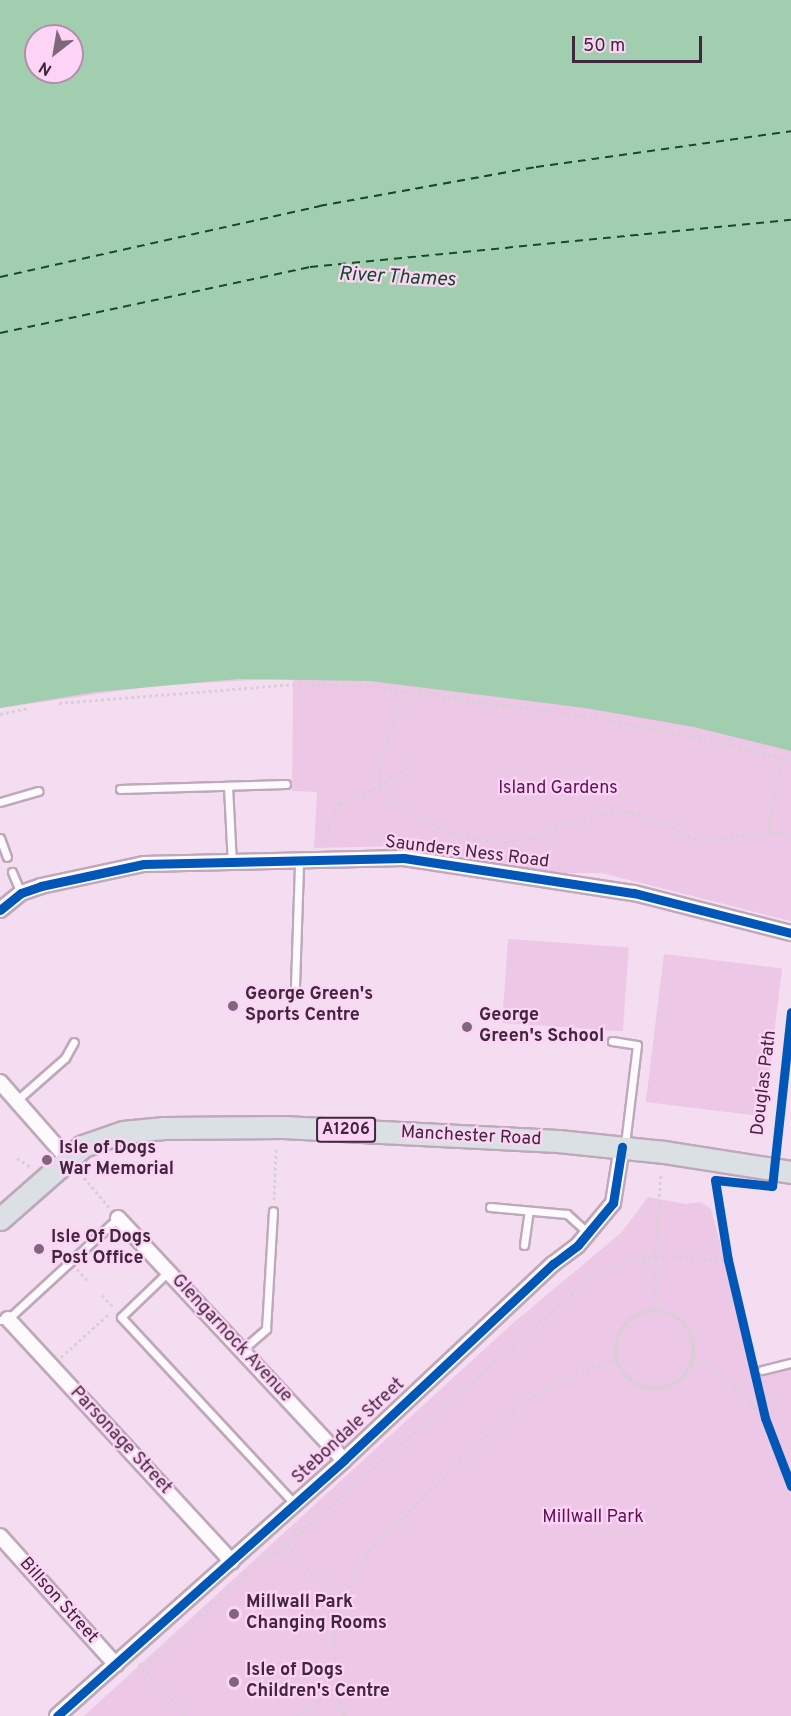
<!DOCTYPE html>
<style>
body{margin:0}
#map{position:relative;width:791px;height:1716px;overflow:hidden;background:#f4ddf0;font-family:Overpass,sans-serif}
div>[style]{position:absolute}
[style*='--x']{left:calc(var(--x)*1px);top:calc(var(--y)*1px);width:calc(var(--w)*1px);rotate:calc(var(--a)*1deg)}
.green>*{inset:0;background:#ecc7e6;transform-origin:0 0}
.water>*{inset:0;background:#a1ceae}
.ferry>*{height:1.5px;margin-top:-0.75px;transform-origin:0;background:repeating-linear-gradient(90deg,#134b28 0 8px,transparent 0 14px)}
.path>*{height:3px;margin-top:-1.5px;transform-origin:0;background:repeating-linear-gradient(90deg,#d8d0d6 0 3px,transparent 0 6px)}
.path>.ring{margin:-1.5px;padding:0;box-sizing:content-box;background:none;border:3px solid #d8d0d6;border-radius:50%}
.roads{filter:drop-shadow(2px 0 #bea8ba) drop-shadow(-2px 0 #bea8ba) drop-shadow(0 2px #bea8ba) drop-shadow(0 -2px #bea8ba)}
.lane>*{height:7px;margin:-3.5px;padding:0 3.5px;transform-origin:3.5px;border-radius:3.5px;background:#fdfafd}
.street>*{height:14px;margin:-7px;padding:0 7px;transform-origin:7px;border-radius:7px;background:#fdfafd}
.primary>*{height:21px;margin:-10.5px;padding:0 10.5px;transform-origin:10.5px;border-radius:10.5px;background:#dbe0e5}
.cycleway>*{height:9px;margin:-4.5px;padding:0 4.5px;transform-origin:4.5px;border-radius:4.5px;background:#0057b8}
.dots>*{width:16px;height:16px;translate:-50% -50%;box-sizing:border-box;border:3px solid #fdd4f6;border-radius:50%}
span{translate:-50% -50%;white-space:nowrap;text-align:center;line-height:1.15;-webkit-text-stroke:4.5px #fdd4f6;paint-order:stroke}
.shield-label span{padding:2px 4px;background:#fdd4f6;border:2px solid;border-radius:4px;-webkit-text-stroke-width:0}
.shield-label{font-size:16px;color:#40273c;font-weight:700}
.park-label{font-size:18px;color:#5e1057}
.street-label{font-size:18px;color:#40273c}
.poi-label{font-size:18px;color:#40273c;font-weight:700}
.left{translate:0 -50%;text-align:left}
.water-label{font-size:20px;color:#134b28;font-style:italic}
.north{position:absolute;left:24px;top:24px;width:60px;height:60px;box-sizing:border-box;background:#fdd4f6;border:2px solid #b18fac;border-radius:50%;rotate:211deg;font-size:16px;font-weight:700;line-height:24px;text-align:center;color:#40273c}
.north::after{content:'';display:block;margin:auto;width:21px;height:27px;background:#7f677b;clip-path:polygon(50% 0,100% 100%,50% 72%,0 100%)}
.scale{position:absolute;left:572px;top:36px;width:130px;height:27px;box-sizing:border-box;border:3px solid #40273c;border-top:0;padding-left:8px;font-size:18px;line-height:21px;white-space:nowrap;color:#40273c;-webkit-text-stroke:4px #fdd4f6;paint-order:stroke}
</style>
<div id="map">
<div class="green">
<i style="clip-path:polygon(0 637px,791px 676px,791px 921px,602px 873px,562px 873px,397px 846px,314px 848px,317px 792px,292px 791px,293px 678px,161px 685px,0 708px)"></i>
<i style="left:508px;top:939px;width:121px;height:84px;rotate:4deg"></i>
<i style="left:664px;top:954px;width:119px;height:149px;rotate:7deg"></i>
<i style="clip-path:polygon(648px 1197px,685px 1204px,701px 1202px,711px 1209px,753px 1367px,791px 1359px,791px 1716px,84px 1716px,512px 1324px,621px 1233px)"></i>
</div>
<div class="water">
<i style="clip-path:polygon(evenodd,0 0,791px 0,791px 751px,694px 727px,585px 708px,370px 681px,238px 679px,96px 692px,0 708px,0 0,36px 36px,72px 36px,72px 72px,36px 72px,36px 36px)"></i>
</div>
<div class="ferry">
<i style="--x:0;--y:277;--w:327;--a:-12.5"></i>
<i style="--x:319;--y:206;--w:220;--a:-10.2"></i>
<i style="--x:536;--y:167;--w:258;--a:-8"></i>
<i style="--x:0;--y:333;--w:317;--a:-12"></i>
<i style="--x:310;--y:267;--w:483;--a:-5.6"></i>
</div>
<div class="path">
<i style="--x:406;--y:691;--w:71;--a:110.7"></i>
<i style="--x:381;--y:757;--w:29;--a:92"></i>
<i style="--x:380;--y:786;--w:45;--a:-34"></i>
<i style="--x:59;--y:703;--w:235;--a:-4.6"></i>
<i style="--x:293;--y:684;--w:72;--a:1.6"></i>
<i style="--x:365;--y:686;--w:220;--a:7.8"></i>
<i style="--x:583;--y:716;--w:111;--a:10.4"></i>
<i style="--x:692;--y:736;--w:102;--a:13.6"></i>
<i style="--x:0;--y:714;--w:29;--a:-12"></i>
<i style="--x:783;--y:757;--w:76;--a:101.5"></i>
<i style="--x:768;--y:831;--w:24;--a:12"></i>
<i style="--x:328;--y:844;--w:18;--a:-90"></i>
<i style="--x:328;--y:826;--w:26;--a:-62"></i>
<i style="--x:340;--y:803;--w:43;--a:-23"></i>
<i style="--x:380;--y:786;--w:17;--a:50"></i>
<i style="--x:391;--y:799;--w:61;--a:30.8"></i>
<i style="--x:443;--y:830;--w:37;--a:14"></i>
<i style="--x:479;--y:839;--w:26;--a:7"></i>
<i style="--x:505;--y:842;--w:27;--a:-10"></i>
<i style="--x:532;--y:837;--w:77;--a:-18.2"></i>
<i style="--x:605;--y:813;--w:21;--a:-3"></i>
<i style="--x:626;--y:812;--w:18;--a:9"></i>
<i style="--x:644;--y:815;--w:54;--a:25.1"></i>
<i style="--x:693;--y:838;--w:19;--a:6"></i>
<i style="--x:712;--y:840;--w:57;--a:-9.1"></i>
<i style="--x:775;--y:1151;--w:140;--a:-83.4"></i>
<i style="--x:17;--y:1158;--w:18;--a:34"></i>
<i style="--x:80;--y:1173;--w:45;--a:49.5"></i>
<i style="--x:274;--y:1200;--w:53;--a:-87.8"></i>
<i style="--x:77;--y:1269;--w:16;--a:47"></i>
<i style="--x:102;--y:1295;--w:16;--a:47"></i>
<i style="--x:656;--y:1309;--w:53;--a:-91.1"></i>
<i style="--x:655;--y:1256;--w:83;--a:-85.9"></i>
<i class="ring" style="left:615px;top:1310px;width:75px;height:75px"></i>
<i style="--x:693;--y:1356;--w:44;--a:33"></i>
<i style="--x:730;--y:1380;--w:52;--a:47.4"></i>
<i style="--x:61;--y:1357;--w:66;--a:-41.9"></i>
<i style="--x:279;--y:1537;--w:91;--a:47.2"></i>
<i style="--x:139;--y:1663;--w:72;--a:47.8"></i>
<i style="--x:143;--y:1668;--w:169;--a:-42.1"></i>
<i style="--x:268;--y:1555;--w:10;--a:-17"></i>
<i style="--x:278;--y:1552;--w:414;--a:-41.3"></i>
<i style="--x:589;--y:1279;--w:27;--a:-28"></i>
<i style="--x:613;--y:1266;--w:43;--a:-13.4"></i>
<i style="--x:655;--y:1256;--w:73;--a:3.1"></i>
<i style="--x:297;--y:1716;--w:47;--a:-35.4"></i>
<i style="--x:344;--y:1716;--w:28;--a:-108"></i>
<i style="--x:335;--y:1689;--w:51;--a:-91.1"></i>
<i style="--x:334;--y:1638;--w:35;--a:-78"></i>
<i style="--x:341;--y:1604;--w:61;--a:-61.8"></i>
<i style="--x:370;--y:1550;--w:200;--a:-44.4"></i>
<i style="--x:513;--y:1410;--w:61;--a:-32.9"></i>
<i style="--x:564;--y:1377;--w:55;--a:-19.1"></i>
</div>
<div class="roads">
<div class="lane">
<i style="--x:228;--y:786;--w:78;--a:87.1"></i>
<i style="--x:120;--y:789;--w:166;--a:-1.7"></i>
<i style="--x:0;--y:802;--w:40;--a:-16"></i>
<i style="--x:0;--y:838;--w:20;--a:70"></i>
<i style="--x:12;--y:872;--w:23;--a:67"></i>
<i style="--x:295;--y:986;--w:123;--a:-88.1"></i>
<i style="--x:612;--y:1041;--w:25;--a:9"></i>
<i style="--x:637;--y:1045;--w:100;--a:96.9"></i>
<i style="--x:16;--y:1101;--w:65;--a:-41.3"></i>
<i style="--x:65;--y:1058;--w:18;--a:-61"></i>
<i style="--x:490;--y:1207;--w:77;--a:5.2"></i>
<i style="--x:567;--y:1214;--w:28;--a:42"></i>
<i style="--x:524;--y:1245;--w:34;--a:-82"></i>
<i style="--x:168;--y:1272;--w:65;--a:136.2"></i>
<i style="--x:121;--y:1317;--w:255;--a:47.1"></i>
<i style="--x:0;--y:1320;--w:8;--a:-7"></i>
<i style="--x:8;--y:1319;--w:149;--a:-42.6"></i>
<i style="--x:242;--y:1350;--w:32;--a:-41"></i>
<i style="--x:266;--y:1329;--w:118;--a:-86.6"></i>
<i style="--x:762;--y:1370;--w:30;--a:-14"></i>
</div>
<div class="street">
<i style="--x:0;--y:910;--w:27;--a:-39"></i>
<i style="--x:21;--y:893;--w:21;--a:-19"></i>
<i style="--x:41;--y:886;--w:105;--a:-12.1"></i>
<i style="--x:144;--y:864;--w:260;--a:-1.3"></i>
<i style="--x:404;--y:858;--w:233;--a:8.7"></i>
<i style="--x:634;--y:893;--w:162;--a:14.3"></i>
<i style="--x:0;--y:1082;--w:101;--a:48.6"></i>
<i style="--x:118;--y:1218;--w:331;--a:47"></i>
<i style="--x:8;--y:1319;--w:330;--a:47.3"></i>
<i style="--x:0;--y:1536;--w:173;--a:48"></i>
<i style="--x:57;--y:1716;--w:385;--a:-41.7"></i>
<i style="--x:344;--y:1460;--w:287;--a:-43.2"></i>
<i style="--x:553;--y:1264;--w:31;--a:-37"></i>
<i style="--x:578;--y:1245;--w:55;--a:-50.2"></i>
<i style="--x:613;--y:1203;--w:57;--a:-80.9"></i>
</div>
<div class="primary">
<i style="--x:0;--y:1219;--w:111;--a:-41.3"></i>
<i style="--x:83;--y:1146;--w:42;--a:-19.3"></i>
<i style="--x:123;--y:1132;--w:41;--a:-5.6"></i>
<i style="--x:164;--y:1128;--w:119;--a:-0.5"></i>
<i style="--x:283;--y:1127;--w:275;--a:2.9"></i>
<i style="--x:558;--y:1141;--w:107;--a:5.9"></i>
<i style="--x:664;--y:1152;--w:129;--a:8.9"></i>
</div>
</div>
<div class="cycleway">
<i style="--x:0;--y:910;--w:27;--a:-39"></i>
<i style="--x:21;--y:893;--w:21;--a:-19"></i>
<i style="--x:41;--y:886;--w:105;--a:-12.1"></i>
<i style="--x:144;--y:864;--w:260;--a:-1.3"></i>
<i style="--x:404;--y:858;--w:233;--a:8.7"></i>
<i style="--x:634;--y:893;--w:162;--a:14.3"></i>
<i style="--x:791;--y:1012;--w:175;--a:96.2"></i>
<i style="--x:772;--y:1186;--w:57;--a:-174"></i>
<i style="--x:715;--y:1180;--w:81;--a:80.8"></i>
<i style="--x:728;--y:1260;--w:162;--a:76.8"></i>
<i style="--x:765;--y:1418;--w:73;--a:69.1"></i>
<i style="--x:57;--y:1716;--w:385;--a:-41.7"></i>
<i style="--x:344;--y:1460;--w:287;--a:-43.2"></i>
<i style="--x:553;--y:1264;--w:31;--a:-37"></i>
<i style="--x:578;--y:1245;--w:55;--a:-50.2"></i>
<i style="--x:613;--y:1203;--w:57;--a:-80.9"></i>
</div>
<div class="dots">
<i style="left:233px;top:1006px;background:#7f677b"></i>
<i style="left:467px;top:1027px;background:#7f677b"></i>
<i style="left:47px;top:1160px;background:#7f677b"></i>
<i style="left:39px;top:1249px;background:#7f677b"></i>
<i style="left:234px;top:1614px;background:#7f677b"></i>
<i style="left:234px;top:1682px;background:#7f677b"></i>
</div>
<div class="shield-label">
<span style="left:346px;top:1130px">A1206</span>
</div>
<div class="park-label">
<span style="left:558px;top:789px">Island Gardens</span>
<span style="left:593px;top:1518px">Millwall Park</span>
</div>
<div class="street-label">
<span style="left:467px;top:853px;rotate:7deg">Saunders Ness Road</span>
<span style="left:765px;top:1083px;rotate:-83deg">Douglas Path</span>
<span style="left:471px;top:1137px;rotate:3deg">Manchester Road</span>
<span style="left:231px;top:1339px;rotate:47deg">Glengarnock Avenue</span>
<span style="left:349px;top:1432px;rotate:-43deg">Stebondale Street</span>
<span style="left:120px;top:1441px;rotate:47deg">Parsonage Street</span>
<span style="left:58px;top:1601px;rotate:48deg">Billson Street</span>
</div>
<div class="poi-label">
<span class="left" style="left:245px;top:1006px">George Green's<br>Sports Centre</span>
<span class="left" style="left:479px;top:1027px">George<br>Green's School</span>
<span class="left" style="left:59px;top:1160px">Isle of Dogs<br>War Memorial</span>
<span class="left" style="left:51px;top:1249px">Isle Of Dogs<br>Post Office</span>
<span class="left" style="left:246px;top:1614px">Millwall Park<br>Changing Rooms</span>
<span class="left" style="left:246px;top:1682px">Isle of Dogs<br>Children's Centre</span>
</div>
<div class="water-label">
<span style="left:397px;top:278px;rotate:3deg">River Thames</span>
</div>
<div class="north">N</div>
<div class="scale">50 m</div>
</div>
